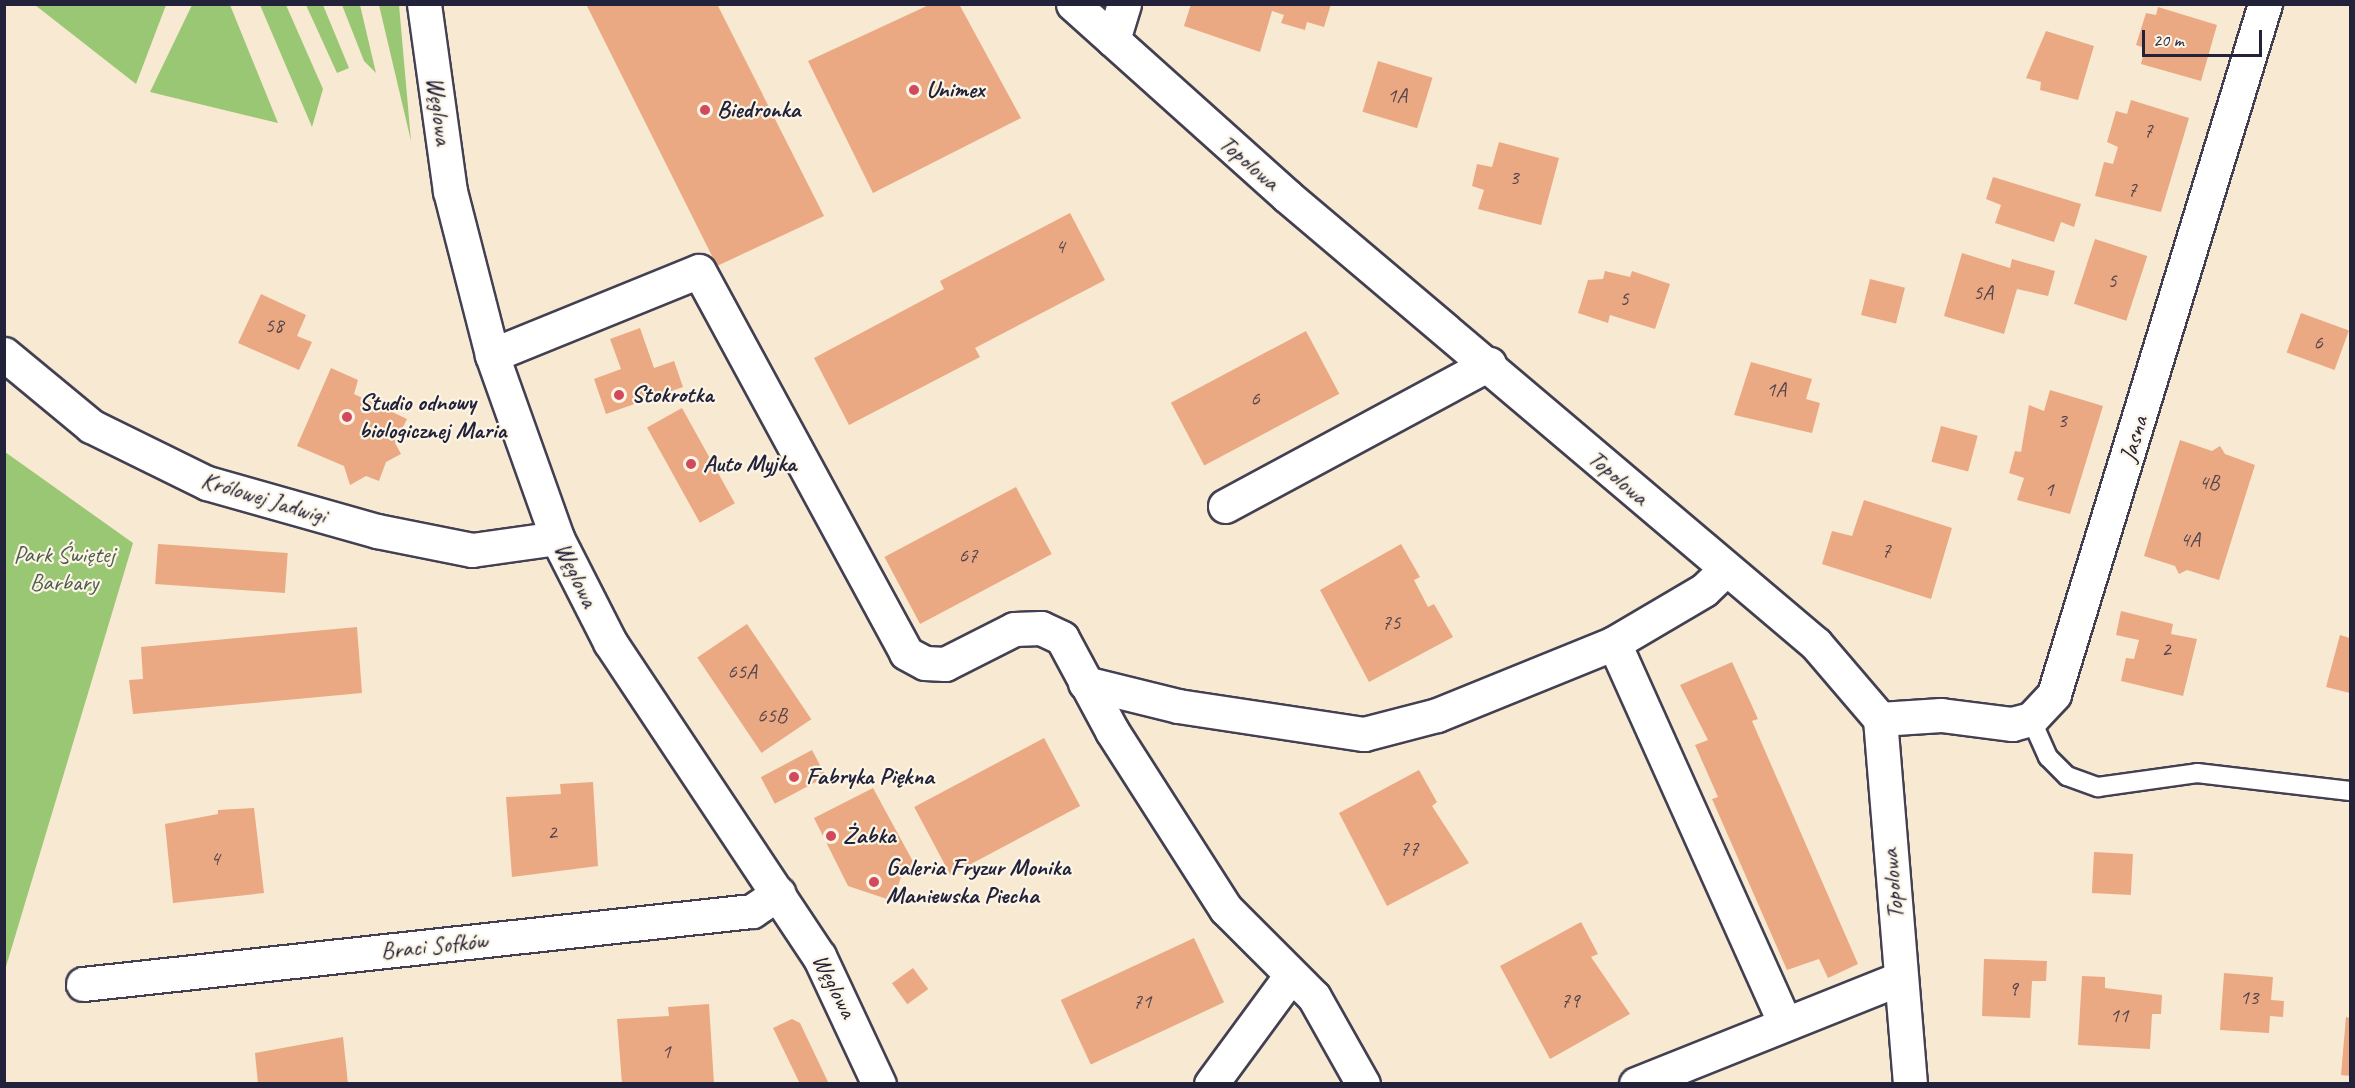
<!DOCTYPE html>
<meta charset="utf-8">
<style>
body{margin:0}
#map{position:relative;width:2355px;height:1088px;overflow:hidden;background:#f8e9d2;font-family:Caveat,sans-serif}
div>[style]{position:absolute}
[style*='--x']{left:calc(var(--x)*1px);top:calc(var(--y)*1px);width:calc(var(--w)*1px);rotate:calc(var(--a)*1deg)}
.green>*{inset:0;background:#9ac774}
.building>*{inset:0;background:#eaa983;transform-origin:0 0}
.roads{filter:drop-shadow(2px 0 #424052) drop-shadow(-2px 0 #424052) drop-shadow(0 2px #424052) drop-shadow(0 -2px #424052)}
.service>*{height:18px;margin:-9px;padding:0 9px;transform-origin:9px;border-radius:9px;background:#fff}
.minor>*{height:33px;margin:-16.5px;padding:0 16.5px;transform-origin:16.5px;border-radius:16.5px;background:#fff}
.tertiary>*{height:33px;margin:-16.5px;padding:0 16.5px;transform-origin:16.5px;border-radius:16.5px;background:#fff}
.dots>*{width:16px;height:16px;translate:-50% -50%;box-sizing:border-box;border:3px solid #fcf5e5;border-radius:50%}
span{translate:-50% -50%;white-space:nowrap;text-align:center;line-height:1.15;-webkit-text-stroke:4.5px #fcf5e5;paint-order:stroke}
.number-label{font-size:21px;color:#54444d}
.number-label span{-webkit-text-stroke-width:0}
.poi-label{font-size:24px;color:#22223b;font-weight:700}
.left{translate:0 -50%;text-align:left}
.street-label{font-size:24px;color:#22223b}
.park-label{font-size:24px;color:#4c5c4f}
.frame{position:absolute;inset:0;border:6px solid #22223b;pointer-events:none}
.scale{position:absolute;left:2142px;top:30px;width:120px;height:27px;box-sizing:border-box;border:3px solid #22223b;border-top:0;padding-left:8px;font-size:18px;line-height:21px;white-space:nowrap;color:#22223b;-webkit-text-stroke:4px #fcf5e5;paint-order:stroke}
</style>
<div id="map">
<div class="green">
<i style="clip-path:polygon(35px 5px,166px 4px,166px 5px,136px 84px)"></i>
<i style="clip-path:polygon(192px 5px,230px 5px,278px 123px,150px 92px)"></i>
<i style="clip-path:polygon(260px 5px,286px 5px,323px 89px,312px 127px)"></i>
<i style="clip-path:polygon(306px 5px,323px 5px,349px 68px,337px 73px)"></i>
<i style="clip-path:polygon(342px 5px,360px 5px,376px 73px,364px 61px)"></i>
<i style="clip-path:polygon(379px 5px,399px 5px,411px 141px)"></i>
<i style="clip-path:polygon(5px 452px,133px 543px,5px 970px)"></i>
</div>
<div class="building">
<i style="clip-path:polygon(586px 4px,717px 4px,824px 216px,717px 266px)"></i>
<i style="clip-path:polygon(931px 4px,959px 4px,1021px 118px,873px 193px,808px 61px)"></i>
<i style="clip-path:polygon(1191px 4px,1331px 4px,1324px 27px,1307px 22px,1305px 30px,1281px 23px,1284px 15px,1272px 11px,1260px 52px,1184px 26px)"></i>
<i style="clip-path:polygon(2158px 7px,2217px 25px,2201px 81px,2141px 64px,2145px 48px,2136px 45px,2146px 13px,2156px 15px)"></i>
<i style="clip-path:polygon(2046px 31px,2094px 46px,2078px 100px,2040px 90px,2041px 82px,2026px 78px)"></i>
<i style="left:1378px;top:61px;width:57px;height:53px;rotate:17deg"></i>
<i style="clip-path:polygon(2131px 100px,2189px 118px,2161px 212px,2095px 196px,2104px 162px,2113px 164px,2118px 147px,2107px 142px,2116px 111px,2127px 114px)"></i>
<i style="clip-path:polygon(1499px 142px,1559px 158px,1541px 225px,1478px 209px,1484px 190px,1472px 186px,1477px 164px,1492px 167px)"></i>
<i style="clip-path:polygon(1993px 177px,2081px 204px,2074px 227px,2061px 222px,2054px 242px,1995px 223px,2001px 205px,1986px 199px)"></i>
<i style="clip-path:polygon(1070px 213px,1105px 280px,975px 348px,980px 357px,849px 425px,814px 358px,944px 289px,940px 281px)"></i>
<i style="left:2095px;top:239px;width:55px;height:68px;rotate:18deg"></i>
<i style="clip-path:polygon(1962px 253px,2010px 268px,2012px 259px,2055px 271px,2048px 296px,2017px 289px,2004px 334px,1944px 316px)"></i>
<i style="clip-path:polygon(1605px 271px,1630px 277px,1632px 271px,1670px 284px,1655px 329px,1610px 315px,1608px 323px,1578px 313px,1588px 280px,1603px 279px)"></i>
<i style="left:1870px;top:279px;width:36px;height:37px;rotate:14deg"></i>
<i style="clip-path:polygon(261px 294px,306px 315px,297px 336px,312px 342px,299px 370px,238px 343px)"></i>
<i style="left:2301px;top:313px;width:51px;height:42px;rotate:20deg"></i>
<i style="clip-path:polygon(640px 328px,654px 368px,674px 361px,683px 387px,606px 414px,594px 379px,621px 369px,610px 339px)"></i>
<i style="left:1306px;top:331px;width:71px;height:153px;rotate:62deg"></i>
<i style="clip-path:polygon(1751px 362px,1812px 379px,1806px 399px,1820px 403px,1812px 433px,1734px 415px)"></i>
<i style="clip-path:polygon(331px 368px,358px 380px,354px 394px,407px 419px,395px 443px,401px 454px,386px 462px,379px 481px,366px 476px,350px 485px,344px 466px,297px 446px)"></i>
<i style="clip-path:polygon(2050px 390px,2103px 406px,2070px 514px,2017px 500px,2024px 478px,2009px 473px,2015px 451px,2021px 452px,2029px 405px,2044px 411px)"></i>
<i style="left:682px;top:408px;width:109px;height:40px;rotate:61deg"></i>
<i style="left:1941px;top:426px;width:38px;height:37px;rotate:15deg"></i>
<i style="clip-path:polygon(2180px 440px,2212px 451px,2220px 446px,2225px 454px,2255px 465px,2219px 580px,2187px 570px,2179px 574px,2175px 566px,2144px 556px)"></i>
<i style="left:1016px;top:487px;width:76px;height:149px;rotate:62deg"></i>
<i style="clip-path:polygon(1864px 500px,1952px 528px,1931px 599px,1822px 564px,1832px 531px,1852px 536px)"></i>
<i style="left:158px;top:544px;width:130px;height:40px;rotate:4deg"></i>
<i style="clip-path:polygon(1401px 544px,1420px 577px,1414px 580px,1428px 607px,1434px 604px,1453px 637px,1369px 682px,1320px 590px)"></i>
<i style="clip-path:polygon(2121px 611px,2173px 624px,2171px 634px,2197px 639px,2183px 696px,2121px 681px,2126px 658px,2134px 659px,2139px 640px,2116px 635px)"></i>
<i style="left:747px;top:624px;width:115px;height:60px;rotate:56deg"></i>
<i style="clip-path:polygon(357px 627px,362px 693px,133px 714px,129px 680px,143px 679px,141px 647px)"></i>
<i style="clip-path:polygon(2340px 635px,2350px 638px,2350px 693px,2326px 687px)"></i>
<i style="clip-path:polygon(1732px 662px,1758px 719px,1752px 721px,1858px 964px,1828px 978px,1819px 959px,1787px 970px,1712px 799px,1718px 797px,1695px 745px,1708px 740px,1680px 685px)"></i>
<i style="left:1044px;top:738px;width:77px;height:147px;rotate:62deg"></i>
<i style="left:812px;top:750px;width:30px;height:58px;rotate:62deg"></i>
<i style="clip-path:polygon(1419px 770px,1437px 802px,1432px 806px,1469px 863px,1387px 906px,1339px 813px)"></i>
<i style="clip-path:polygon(593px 782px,598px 866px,512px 877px,506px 797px,561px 794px,560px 784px)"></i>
<i style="clip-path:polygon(873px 788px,916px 867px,902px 874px,893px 901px,848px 886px,814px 818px)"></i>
<i style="clip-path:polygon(254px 808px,264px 893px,173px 903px,165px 824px,218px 814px,218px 810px)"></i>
<i style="left:2094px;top:852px;width:39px;height:41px;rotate:3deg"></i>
<i style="clip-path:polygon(1581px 922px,1598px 954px,1591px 957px,1630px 1014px,1550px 1059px,1500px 966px)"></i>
<i style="left:1194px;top:938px;width:71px;height:147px;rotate:65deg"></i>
<i style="clip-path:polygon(1984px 959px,2047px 961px,2046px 981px,2032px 981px,2030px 1018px,1982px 1016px)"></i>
<i style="left:913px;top:968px;width:26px;height:26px;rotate:54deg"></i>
<i style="clip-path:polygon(2224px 973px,2273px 977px,2271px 1000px,2284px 1001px,2283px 1017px,2270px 1016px,2269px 1033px,2220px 1030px)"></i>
<i style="clip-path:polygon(2082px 976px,2105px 977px,2105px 988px,2162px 995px,2161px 1014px,2152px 1014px,2150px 1049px,2078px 1045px)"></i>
<i style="clip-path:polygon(709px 1004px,714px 1084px,622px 1084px,617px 1019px,669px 1016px,668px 1007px)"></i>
<i style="clip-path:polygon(2346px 1017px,2350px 1018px,2350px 1076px,2341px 1075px)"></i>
<i style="clip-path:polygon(792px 1019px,800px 1023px,829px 1084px,800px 1084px,773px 1028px)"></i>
<i style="clip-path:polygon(343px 1037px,348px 1084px,258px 1084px,255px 1053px)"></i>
</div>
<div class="roads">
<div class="service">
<i style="--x:2031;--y:719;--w:42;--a:65.9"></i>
<i style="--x:2048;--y:757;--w:27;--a:45"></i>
<i style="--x:2067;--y:776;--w:33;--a:20"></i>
<i style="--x:2098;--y:787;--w:100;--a:-8"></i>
<i style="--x:2197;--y:773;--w:154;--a:6.7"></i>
</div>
<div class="minor">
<i style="--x:1073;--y:4;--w:288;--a:41.9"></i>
<i style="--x:1287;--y:196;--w:693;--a:40.26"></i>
<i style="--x:1816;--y:644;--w:99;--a:49.5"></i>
<i style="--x:1880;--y:719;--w:366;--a:85.3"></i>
<i style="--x:1113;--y:40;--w:38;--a:-73"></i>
<i style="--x:4;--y:354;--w:113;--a:39.6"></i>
<i style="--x:91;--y:426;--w:129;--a:26.2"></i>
<i style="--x:207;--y:483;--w:177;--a:15.8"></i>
<i style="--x:377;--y:531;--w:97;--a:11.3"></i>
<i style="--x:472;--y:550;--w:86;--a:-8"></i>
<i style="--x:492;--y:355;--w:223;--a:-22.1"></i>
<i style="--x:699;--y:271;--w:434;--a:61.5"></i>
<i style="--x:906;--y:653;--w:21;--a:28"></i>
<i style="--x:925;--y:663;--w:20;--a:3"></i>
<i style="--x:945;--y:664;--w:77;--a:-26.9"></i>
<i style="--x:1014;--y:629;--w:27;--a:-2"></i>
<i style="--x:1041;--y:628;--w:23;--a:25"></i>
<i style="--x:1062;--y:638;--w:106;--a:61.7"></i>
<i style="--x:1112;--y:731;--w:211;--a:57.4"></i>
<i style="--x:1226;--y:909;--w:124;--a:45"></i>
<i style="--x:1314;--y:997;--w:100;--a:60.6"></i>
<i style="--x:1225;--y:506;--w:300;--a:-28.3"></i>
<i style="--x:1614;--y:643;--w:417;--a:65.8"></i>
<i style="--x:1085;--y:683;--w:96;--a:13.9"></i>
<i style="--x:1178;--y:706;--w:188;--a:8.6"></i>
<i style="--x:1364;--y:734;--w:75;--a:-14.6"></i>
<i style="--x:1437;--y:715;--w:191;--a:-22.1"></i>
<i style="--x:1614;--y:643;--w:104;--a:-30.5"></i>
<i style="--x:1704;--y:590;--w:28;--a:-44"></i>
<i style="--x:1880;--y:719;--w:61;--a:-3.8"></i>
<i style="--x:1941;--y:715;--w:72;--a:7.2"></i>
<i style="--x:2012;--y:724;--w:20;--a:-15"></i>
<i style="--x:2031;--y:719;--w:34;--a:-47"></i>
<i style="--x:2054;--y:694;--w:722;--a:-73"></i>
<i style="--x:83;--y:984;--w:673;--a:-6.23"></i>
<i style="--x:752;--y:911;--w:32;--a:-34"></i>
<i style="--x:1211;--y:1084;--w:135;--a:-53.7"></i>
<i style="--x:1636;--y:1084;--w:285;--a:-21.8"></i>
</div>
<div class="tertiary">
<i style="--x:424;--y:4;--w:189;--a:82.1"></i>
<i style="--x:450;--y:191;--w:169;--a:75.6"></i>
<i style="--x:492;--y:355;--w:194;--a:70.4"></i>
<i style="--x:557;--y:538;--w:117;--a:63"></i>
<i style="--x:610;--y:642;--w:377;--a:56.4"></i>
<i style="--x:819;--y:956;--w:141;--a:64.9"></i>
</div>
</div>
<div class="dots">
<i style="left:914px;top:90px;background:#d1495b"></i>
<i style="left:705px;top:110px;background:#d1495b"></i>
<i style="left:619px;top:395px;background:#d1495b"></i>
<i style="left:347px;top:417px;background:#d1495b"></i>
<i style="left:691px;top:464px;background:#d1495b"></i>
<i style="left:794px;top:777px;background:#d1495b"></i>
<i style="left:831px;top:836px;background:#d1495b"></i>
<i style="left:874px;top:882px;background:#d1495b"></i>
</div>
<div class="number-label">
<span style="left:1397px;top:95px">1A</span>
<span style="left:2148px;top:130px">7</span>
<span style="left:1514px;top:177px">3</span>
<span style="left:2132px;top:189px">7</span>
<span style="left:1060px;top:246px">4</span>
<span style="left:2112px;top:280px">5</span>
<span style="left:1983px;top:292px">5A</span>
<span style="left:1624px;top:298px">5</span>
<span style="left:274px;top:325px">58</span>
<span style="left:2318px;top:342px">6</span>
<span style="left:1776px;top:389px">1A</span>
<span style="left:1255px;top:398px">6</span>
<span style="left:2062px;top:420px">3</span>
<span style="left:2209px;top:482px">4B</span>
<span style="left:2049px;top:489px">1</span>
<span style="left:2190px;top:539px">4A</span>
<span style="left:1886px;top:550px">7</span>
<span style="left:968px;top:555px">67</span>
<span style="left:1391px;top:622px">75</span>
<span style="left:2166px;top:649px">2</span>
<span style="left:742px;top:671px">65A</span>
<span style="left:772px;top:715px">65B</span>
<span style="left:552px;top:832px">2</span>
<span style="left:1409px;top:848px">77</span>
<span style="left:215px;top:858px">4</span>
<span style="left:2013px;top:988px">9</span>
<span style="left:2249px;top:997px">13</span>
<span style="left:1570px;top:1000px">79</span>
<span style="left:1142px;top:1001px">71</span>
<span style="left:2119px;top:1015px">11</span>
<span style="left:666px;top:1051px">1</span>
</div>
<div class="poi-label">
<span class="left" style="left:926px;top:90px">Unimex</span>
<span class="left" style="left:717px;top:110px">Biedronka</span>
<span class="left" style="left:631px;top:395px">Stokrotka</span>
<span class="left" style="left:359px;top:417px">Studio odnowy<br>biologicznej Maria</span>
<span class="left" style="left:703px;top:464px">Auto Myjka</span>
<span class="left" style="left:806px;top:777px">Fabryka Piękna</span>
<span class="left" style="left:843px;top:836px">Żabka</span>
<span class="left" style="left:886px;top:882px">Galeria Fryzur Monika<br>Maniewska Piecha</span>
</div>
<div class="street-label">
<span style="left:439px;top:111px;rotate:82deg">Węglowa</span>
<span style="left:1249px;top:163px;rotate:41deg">Topolowa</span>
<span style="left:2134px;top:439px;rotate:-73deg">Jasna</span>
<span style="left:1618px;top:478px;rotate:41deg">Topolowa</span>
<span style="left:264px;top:498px;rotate:17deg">Królowej Jadwigi</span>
<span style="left:576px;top:575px;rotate:64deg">Węglowa</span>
<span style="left:1893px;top:884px;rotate:-95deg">Topolowa</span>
<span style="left:434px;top:946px;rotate:-6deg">Braci Sofków</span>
<span style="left:834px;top:986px;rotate:63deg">Węglowa</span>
</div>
<div class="park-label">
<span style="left:64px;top:569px">Park Świętej<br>Barbary</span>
</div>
<div class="frame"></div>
<div class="scale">20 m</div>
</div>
